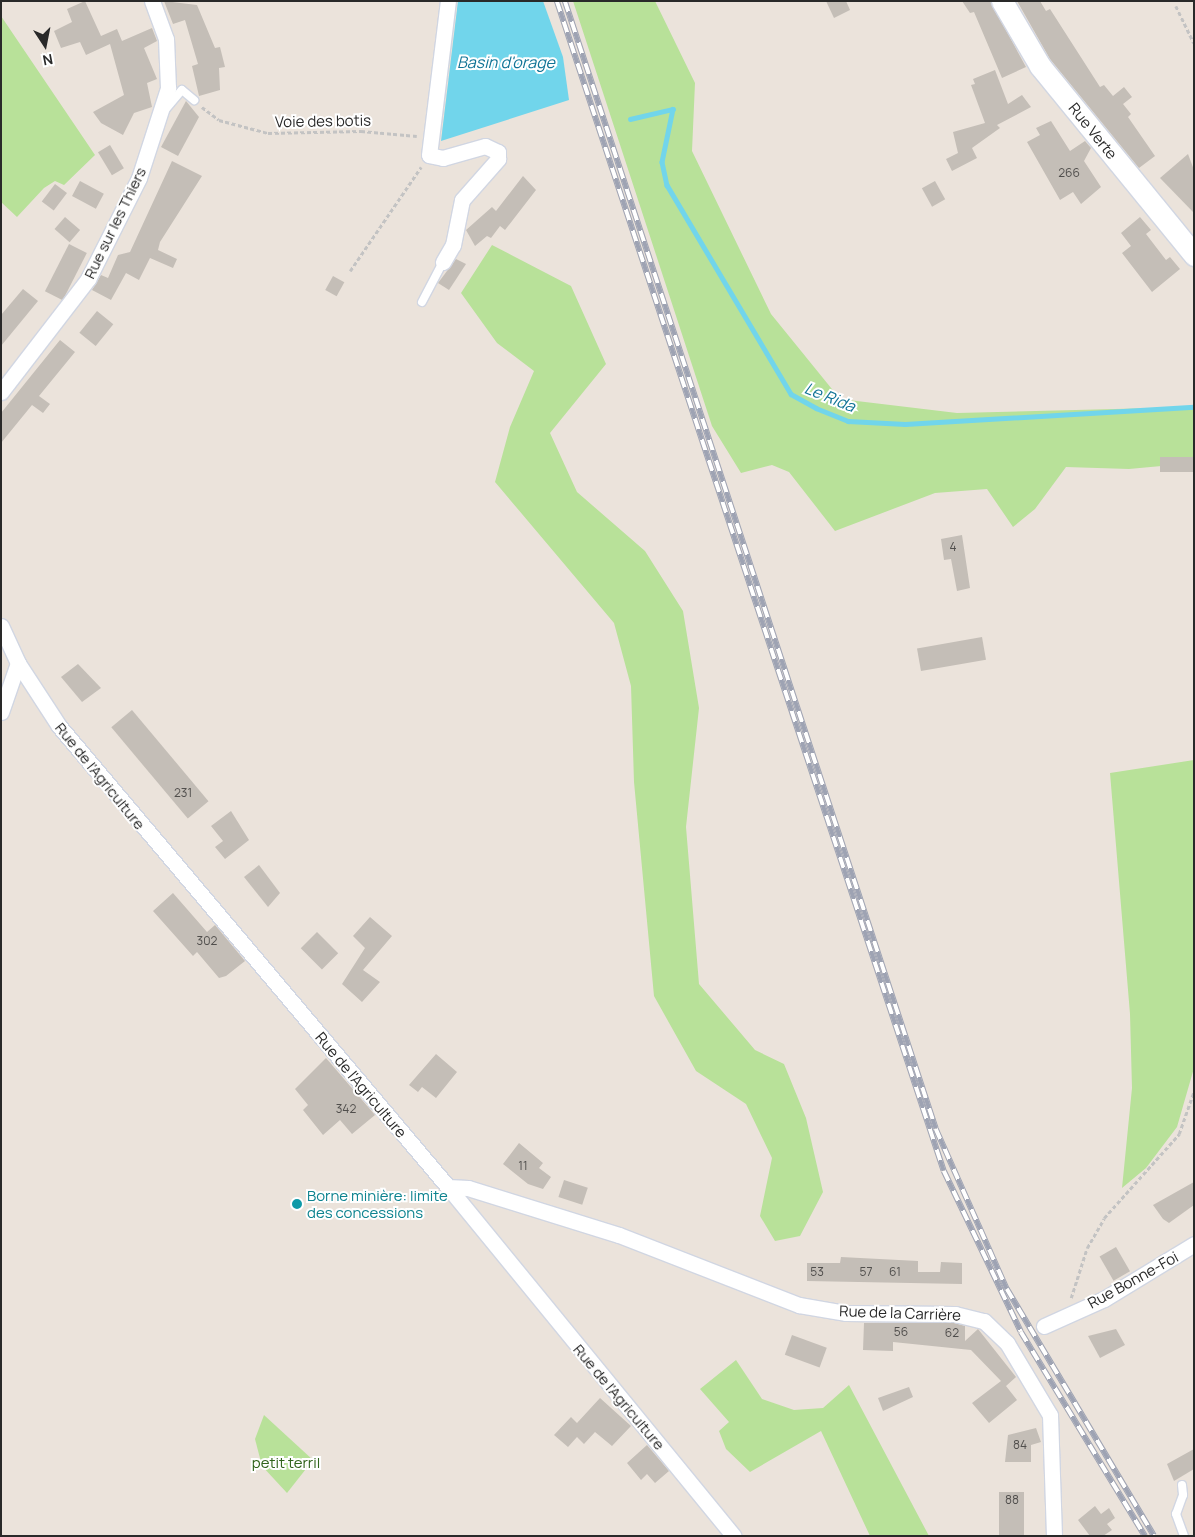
<!DOCTYPE html>
<meta charset="utf-8">
<style>
body{margin:0}
#map{position:relative;width:1195px;height:1537px;overflow:hidden;background:#ebe3db;font-family:Manrope,sans-serif}
div>[style]{position:absolute}
[style*='--x']{left:calc(var(--x)*1px);top:calc(var(--y)*1px);width:calc(var(--w)*1px);rotate:calc(var(--a)*1deg)}
.green>*{inset:0;background:#b8e199}
.water>*{inset:0;background:#71d5eb}
.stream>*{height:4.5px;margin:-2.25px;padding:0 2.25px;transform-origin:2.25px;border-radius:2.25px;background:#71d5eb}
.building>*{inset:0;background:#c4beb7;transform-origin:0 0}
.path>*{height:2.5px;margin-top:-1.25px;transform-origin:0;background:repeating-linear-gradient(90deg,#c3c3c3 0 4px,transparent 0 6.5px)}
.roads{filter:drop-shadow(1px 0 #d1d6e2) drop-shadow(-1px 0 #d1d6e2) drop-shadow(0 1px #d1d6e2) drop-shadow(0 -1px #d1d6e2)}
.lane>*{height:8px;margin:-4px;padding:0 4px;transform-origin:4px;border-radius:4px;background:#fff}
.street>*{height:15px;margin:-7.5px;padding:0 7.5px;transform-origin:7.5px;border-radius:7.5px;background:#fff}
.secondary>*{height:21px;margin:-10.5px;padding:0 10.5px;transform-origin:10.5px;border-radius:10.5px;background:#fff}
.rail>*{height:5.5px;margin-top:-2.75px;transform-origin:0;background:repeating-linear-gradient(90deg,#fff 0 11px,#9ea3b3 0 22px);box-sizing:border-box;border-block:1px solid #9ea3b3}
.dots>*{width:14px;height:14px;translate:-50% -50%;box-sizing:border-box;border:2px solid #fff;border-radius:50%}
span{translate:-50% -50%;white-space:nowrap;text-align:center;line-height:1.15;-webkit-text-stroke:4px #fff;paint-order:stroke}
.number-label{font-size:12px;color:#504e4c}
.number-label span{-webkit-text-stroke-width:0}
.street-label{font-size:15px;color:#292929}
.culture-label{font-size:15px;color:#0d838f}
.left{translate:0 -50%;text-align:left}
.park-label{font-size:15px;color:#31641c}
.water-label{font-size:16px;color:#117496;font-style:italic}
.frame{position:absolute;inset:0;border:2px solid #292929;pointer-events:none}
.north{position:absolute;left:20px;top:20px;width:50px;height:50px;-webkit-text-stroke:4px #fff;paint-order:stroke;rotate:169deg;font-size:14px;font-weight:700;line-height:20px;text-align:center;color:#292929}
.north::after{content:'';display:block;margin:auto;width:18px;height:22px;background:#292929;clip-path:polygon(50% 0,100% 100%,50% 72%,0 100%)}
</style>
<div id="map">
<div class="green">
<i style="clip-path:polygon(573px 1px,655px 1px,695px 83px,692px 151px,771px 314px,840px 399px,957px 413px,1194px 407px,1194px 463px,1129px 469px,1066px 467px,1035px 509px,1013px 527px,987px 489px,935px 493px,835px 531px,789px 472px,772px 465px,741px 473px,712px 426px)"></i>
<i style="clip-path:polygon(1px 16px,95px 155px,64px 185px,55px 181px,44px 188px,17px 217px,1px 202px)"></i>
<i style="clip-path:polygon(492px 245px,571px 286px,606px 364px,550px 433px,577px 492px,645px 551px,683px 611px,699px 708px,686px 827px,699px 984px,755px 1050px,784px 1064px,806px 1118px,823px 1192px,800px 1236px,775px 1241px,760px 1216px,772px 1158px,746px 1104px,696px 1071px,654px 996px,634px 782px,631px 686px,614px 623px,495px 482px,510px 427px,534px 371px,497px 343px,461px 293px)"></i>
<i style="clip-path:polygon(1194px 760px,1194px 1068px,1177px 1127px,1146px 1168px,1122px 1188px,1132px 1088px,1130px 1014px,1110px 773px)"></i>
<i style="clip-path:polygon(736px 1360px,762px 1399px,794px 1410px,823px 1408px,849px 1385px,929px 1536px,870px 1536px,821px 1431px,750px 1472px,726px 1449px,719px 1431px,729px 1422px,700px 1389px)"></i>
<i style="clip-path:polygon(264px 1415px,313px 1460px,287px 1493px,262px 1466px,255px 1439px)"></i>
</div>
<div class="water">
<i style="clip-path:polygon(458px 1px,543px 1px,563px 57px,569px 100px,441px 141px)"></i>
</div>
<div class="stream">
<i style="--x:630;--y:119;--w:44;--a:-13.1"></i>
<i style="--x:673;--y:109;--w:54;--a:101.7"></i>
<i style="--x:662;--y:162;--w:24;--a:78"></i>
<i style="--x:667;--y:185;--w:243;--a:59.3"></i>
<i style="--x:791;--y:394;--w:29;--a:29"></i>
<i style="--x:816;--y:408;--w:35;--a:22"></i>
<i style="--x:848;--y:421;--w:57;--a:3"></i>
<i style="--x:905;--y:424;--w:289;--a:-3.4"></i>
</div>
<div class="building">
<i style="clip-path:polygon(85px 1px,101px 36px,117px 29px,122px 41px,152px 28px,157px 41px,144px 48px,157px 79px,147px 83px,152px 107px,134px 113px,123px 135px,101px 123px,93px 112px,124px 95px,110px 44px,86px 55px,80px 42px,61px 48px,54px 31px,72px 22px,67px 9px)"></i>
<i style="clip-path:polygon(164px 1px,197px 5px,215px 48px,220px 47px,225px 67px,219px 68px,220px 90px,199px 96px,192px 66px,198px 64px,185px 20px,173px 24px)"></i>
<i style="clip-path:polygon(826px 1px,846px 1px,850px 10px,834px 18px)"></i>
<i style="clip-path:polygon(962px 1px,990px 1px,1026px 67px,1002px 78px,974px 12px,970px 13px)"></i>
<i style="clip-path:polygon(1017px 1px,1040px 1px,1046px 11px,1050px 9px,1100px 87px,1104px 85px,1113px 96px,1124px 87px,1132px 97px,1123px 104px,1131px 114px,1128px 117px,1155px 156px,1139px 168px,1050px 59px)"></i>
<i style="clip-path:polygon(995px 70px,1008px 104px,1022px 95px,1031px 107px,997px 125px,1000px 128px,972px 148px,977px 158px,952px 171px,946px 159px,958px 153px,953px 132px,985px 123px,971px 85px,975px 84px,973px 79px)"></i>
<i style="clip-path:polygon(186px 101px,199px 117px,178px 156px,161px 147px)"></i>
<i style="clip-path:polygon(1051px 121px,1070px 151px,1085px 141px,1091px 148px,1084px 161px,1101px 187px,1081px 204px,1073px 192px,1060px 200px,1027px 142px,1040px 135px,1036px 128px)"></i>
<i style="left:110px;top:145px;width:27px;height:14px;rotate:59deg"></i>
<i style="clip-path:polygon(1188px 154px,1194px 170px,1194px 213px,1160px 178px)"></i>
<i style="clip-path:polygon(172px 161px,202px 176px,160px 242px,158px 250px,177px 259px,173px 268px,150px 258px,139px 280px,126px 273px,111px 300px,92px 290px,101px 275px,108px 278px,118px 255px,130px 252px)"></i>
<i style="clip-path:polygon(523px 176px,536px 190px,505px 230px,500px 226px,491px 238px,487px 236px,475px 246px,466px 230px,492px 207px,496px 211px)"></i>
<i style="left:80px;top:181px;width:27px;height:17px;rotate:28deg"></i>
<i style="left:935px;top:181px;width:21px;height:15px;rotate:61deg"></i>
<i style="left:55px;top:184px;width:15px;height:22px;rotate:37deg"></i>
<i style="left:65px;top:217px;width:20px;height:16px;rotate:41deg"></i>
<i style="clip-path:polygon(1140px 217px,1151px 230px,1146px 234px,1166px 260px,1170px 257px,1180px 269px,1152px 292px,1122px 253px,1131px 246px,1121px 233px)"></i>
<i style="left:69px;top:244px;width:20px;height:53px;rotate:27deg"></i>
<i style="clip-path:polygon(456px 259px,466px 264px,449px 290px,438px 283px)"></i>
<i style="left:333px;top:276px;width:13px;height:16px;rotate:29deg"></i>
<i style="clip-path:polygon(23px 289px,38px 301px,1px 346px,1px 315px)"></i>
<i style="left:97px;top:311px;width:21px;height:28px;rotate:39deg"></i>
<i style="clip-path:polygon(60px 340px,75px 352px,39px 396px,50px 404px,43px 413px,32px 405px,1px 443px,1px 413px)"></i>
<i style="left:1194px;top:457px;width:15px;height:34px;rotate:90deg"></i>
<i style="clip-path:polygon(962px 535px,970px 588px,957px 591px,951px 559px,944px 560px,941px 539px)"></i>
<i style="left:982px;top:637px;width:23px;height:66px;rotate:80deg"></i>
<i style="clip-path:polygon(78px 664px,101px 688px,82px 702px,61px 677px)"></i>
<i style="left:132px;top:710px;width:119px;height:27px;rotate:50deg"></i>
<i style="clip-path:polygon(231px 811px,249px 840px,225px 859px,215px 847px,223px 841px,211px 826px)"></i>
<i style="clip-path:polygon(259px 865px,280px 893px,268px 907px,244px 877px)"></i>
<i style="clip-path:polygon(173px 893px,207px 932px,215px 925px,245px 961px,226px 976px,219px 978px,197px 952px,193px 956px,153px 911px)"></i>
<i style="clip-path:polygon(370px 917px,392px 936px,363px 970px,380px 982px,362px 1002px,342px 984px,365px 948px,353px 936px)"></i>
<i style="left:317px;top:932px;width:30px;height:23px;rotate:45deg"></i>
<i style="clip-path:polygon(436px 1054px,457px 1072px,436px 1098px,422px 1087px,418px 1092px,409px 1085px)"></i>
<i style="clip-path:polygon(326px 1058px,375px 1115px,352px 1134px,340px 1120px,323px 1135px,303px 1110px,308px 1105px,295px 1089px)"></i>
<i style="clip-path:polygon(519px 1143px,543px 1163px,539px 1168px,551px 1177px,543px 1189px,528px 1184px,503px 1164px)"></i>
<i style="left:564px;top:1180px;width:25px;height:18px;rotate:18deg"></i>
<i style="clip-path:polygon(1194px 1182px,1194px 1205px,1169px 1223px,1163px 1219px,1153px 1205px)"></i>
<i style="left:1116px;top:1247px;width:28px;height:19px;rotate:60deg"></i>
<i style="clip-path:polygon(841px 1257px,918px 1261px,918px 1272px,940px 1272px,941px 1262px,962px 1263px,962px 1284px,807px 1281px,807px 1263px,840px 1263px)"></i>
<i style="clip-path:polygon(864px 1323px,954px 1323px,965px 1326px,965px 1341px,978px 1329px,1016px 1377px,1006px 1386px,1017px 1400px,989px 1423px,972px 1403px,1001px 1381px,971px 1350px,893px 1342px,893px 1351px,863px 1350px)"></i>
<i style="clip-path:polygon(1116px 1329px,1125px 1345px,1100px 1358px,1088px 1336px)"></i>
<i style="left:792px;top:1335px;width:37px;height:21px;rotate:20deg"></i>
<i style="clip-path:polygon(909px 1387px,913px 1397px,883px 1411px,878px 1398px)"></i>
<i style="clip-path:polygon(600px 1398px,631px 1426px,612px 1446px,595px 1432px,584px 1444px,577px 1437px,568px 1447px,554px 1435px,571px 1417px,577px 1423px)"></i>
<i style="clip-path:polygon(1036px 1428px,1041px 1442px,1031px 1445px,1031px 1462px,1005px 1462px,1008px 1435px)"></i>
<i style="clip-path:polygon(647px 1445px,669px 1471px,655px 1483px,647px 1474px,641px 1480px,627px 1463px)"></i>
<i style="clip-path:polygon(1194px 1449px,1194px 1469px,1174px 1481px,1167px 1464px)"></i>
<i style="left:999px;top:1492px;width:25px;height:44px"></i>
<i style="clip-path:polygon(1095px 1506px,1101px 1514px,1109px 1508px,1115px 1518px,1107px 1524px,1112px 1530px,1103px 1536px,1090px 1536px,1078px 1520px)"></i>
</div>
<div class="path">
<i style="--x:1176;--y:6;--w:41;--a:64.1"></i>
<i style="--x:202;--y:107;--w:21;--a:37"></i>
<i style="--x:219;--y:120;--w:51;--a:14.9"></i>
<i style="--x:268;--y:133;--w:93;--a:-1.2"></i>
<i style="--x:361;--y:131;--w:56;--a:5.1"></i>
<i style="--x:350;--y:271;--w:126;--a:-55.7"></i>
<i style="--x:1071;--y:1298;--w:52;--a:-72.3"></i>
<i style="--x:1087;--y:1248;--w:34;--a:-60"></i>
<i style="--x:1104;--y:1218;--w:113;--a:-48.2"></i>
<i style="--x:1179;--y:1134;--w:46;--a:-70.8"></i>
</div>
<div class="roads">
<div class="lane">
<i style="--x:165;--y:110;--w:26;--a:-50"></i>
<i style="--x:182;--y:90;--w:16;--a:40"></i>
<i style="--x:422;--y:302;--w:45;--a:-62.3"></i>
<i style="--x:1182;--y:1485;--w:10;--a:84"></i>
<i style="--x:1183;--y:1495;--w:20;--a:110"></i>
<i style="--x:1176;--y:1514;--w:23;--a:70"></i>
</div>
<div class="street">
<i style="--x:443;--y:262;--w:20;--a:-60"></i>
<i style="--x:453;--y:245;--w:46;--a:-78.7"></i>
<i style="--x:462;--y:200;--w:55;--a:-48.7"></i>
<i style="--x:498;--y:159;--w:7;--a:-90"></i>
<i style="--x:498;--y:152;--w:14;--a:-155"></i>
<i style="--x:485;--y:146;--w:44;--a:164.1"></i>
<i style="--x:443;--y:158;--w:14;--a:-168"></i>
<i style="--x:429;--y:155;--w:155;--a:-83"></i>
<i style="--x:1;--y:392;--w:143;--a:-52.4"></i>
<i style="--x:88;--y:279;--w:113;--a:-63.2"></i>
<i style="--x:139;--y:178;--w:95;--a:-72.1"></i>
<i style="--x:168;--y:88;--w:49;--a:-92.3"></i>
<i style="--x:166;--y:39;--w:40;--a:-110.2"></i>
<i style="--x:1;--y:626;--w:41;--a:65.3"></i>
<i style="--x:18;--y:663;--w:75;--a:56.9"></i>
<i style="--x:59;--y:726;--w:603;--a:49.84"></i>
<i style="--x:448;--y:1187;--w:451;--a:50.7"></i>
<i style="--x:1;--y:712;--w:52;--a:-70.9"></i>
<i style="--x:448;--y:1187;--w:20;--a:3"></i>
<i style="--x:468;--y:1188;--w:158;--a:17.3"></i>
<i style="--x:619;--y:1235;--w:193;--a:21.3"></i>
<i style="--x:799;--y:1305;--w:48;--a:9.7"></i>
<i style="--x:846;--y:1313;--w:109;--a:0.5"></i>
<i style="--x:955;--y:1314;--w:30;--a:14"></i>
<i style="--x:984;--y:1321;--w:32;--a:44"></i>
<i style="--x:1007;--y:1343;--w:84;--a:59.2"></i>
<i style="--x:1050;--y:1415;--w:121;--a:88.1"></i>
<i style="--x:1044;--y:1326;--w:66;--a:-24.2"></i>
<i style="--x:1104;--y:1299;--w:105;--a:-31.4"></i>
</div>
<div class="secondary">
<i style="--x:1002;--y:1;--w:75;--a:59.7"></i>
<i style="--x:1040;--y:66;--w:244;--a:50.8"></i>
</div>
</div>
<div class="rail">
<i style="--x:557;--y:1;--w:1232;--a:71.7"></i>
<i style="--x:944;--y:1171;--w:178;--a:64.4"></i>
<i style="--x:1021;--y:1332;--w:239;--a:58.7"></i>
<i style="--x:565;--y:1;--w:1187;--a:71.79"></i>
<i style="--x:936;--y:1129;--w:175;--a:66.1"></i>
<i style="--x:1007;--y:1289;--w:287;--a:59.2"></i>
</div>
<div class="dots">
<i style="left:297px;top:1204px;background:#0f9aa8"></i>
</div>
<div class="number-label">
<span style="left:1069px;top:173px">266</span>
<span style="left:953px;top:547px">4</span>
<span style="left:183px;top:793px">231</span>
<span style="left:207px;top:941px">302</span>
<span style="left:346px;top:1109px">342</span>
<span style="left:523px;top:1166px">11</span>
<span style="left:817px;top:1272px">53</span>
<span style="left:866px;top:1272px">57</span>
<span style="left:895px;top:1272px">61</span>
<span style="left:901px;top:1332px">56</span>
<span style="left:952px;top:1333px">62</span>
<span style="left:1020px;top:1445px">84</span>
<span style="left:1012px;top:1500px">88</span>
</div>
<div class="street-label">
<span style="left:323px;top:121px;rotate:-1deg">Voie des botis</span>
<span style="left:1093px;top:131px;rotate:51deg">Rue Verte</span>
<span style="left:115px;top:223px;rotate:-64deg">Rue sur les Thiers</span>
<span style="left:100px;top:776px;rotate:51deg">Rue de l'Agriculture</span>
<span style="left:361px;top:1085px;rotate:50deg">Rue de l'Agriculture</span>
<span style="left:1133px;top:1280px;rotate:-29deg">Rue Bonne-Foi</span>
<span style="left:900px;top:1313px;rotate:2deg">Rue de la Carrière</span>
<span style="left:619px;top:1397px;rotate:50deg">Rue de l'Agriculture</span>
</div>
<div class="culture-label">
<span class="left" style="left:307px;top:1204px">Borne minière: limite<br>des concessions</span>
</div>
<div class="park-label">
<span style="left:286px;top:1463px">petit terril</span>
</div>
<div class="water-label">
<span style="left:506px;top:62px">Basin d'orage</span>
<span style="left:830px;top:397px;rotate:22deg">Le Rida</span>
</div>
<div class="frame"></div>
<div class="north">N</div>
</div>
